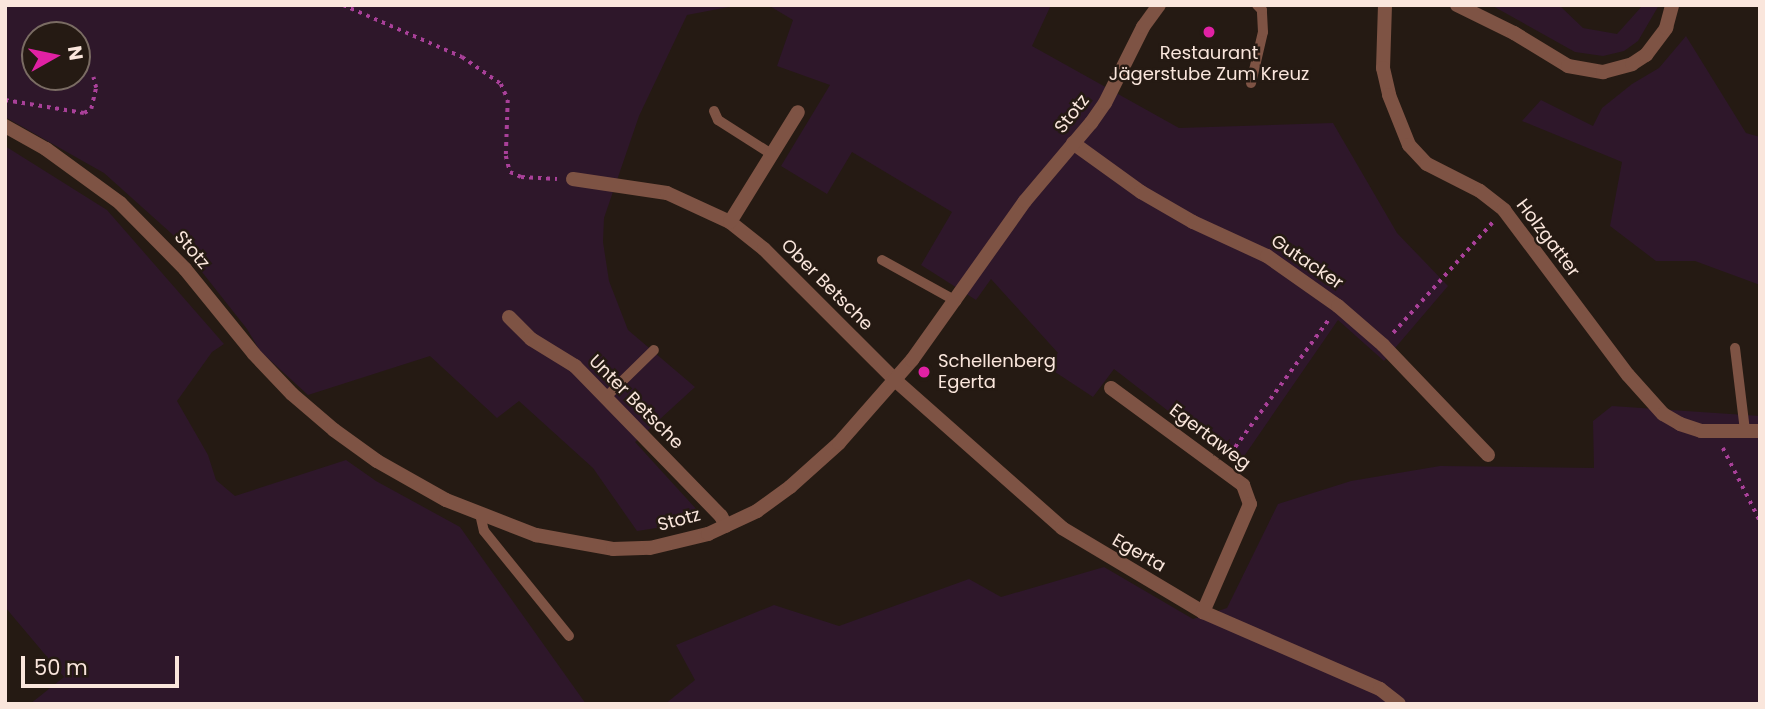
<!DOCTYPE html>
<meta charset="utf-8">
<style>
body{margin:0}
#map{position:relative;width:1765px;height:709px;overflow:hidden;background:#251a13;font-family:Poppins,sans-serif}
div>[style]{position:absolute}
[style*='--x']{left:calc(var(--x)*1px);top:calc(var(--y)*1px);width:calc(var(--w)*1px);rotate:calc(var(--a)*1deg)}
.green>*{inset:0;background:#2e172a}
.path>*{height:3.5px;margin-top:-1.75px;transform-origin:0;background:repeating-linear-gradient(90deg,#a94099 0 3.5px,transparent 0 8.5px)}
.service>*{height:10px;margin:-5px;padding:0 5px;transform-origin:5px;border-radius:5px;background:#7e5344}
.minor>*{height:14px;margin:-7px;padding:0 7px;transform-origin:7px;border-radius:7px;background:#7e5344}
.tertiary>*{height:14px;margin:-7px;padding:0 7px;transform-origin:7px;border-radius:7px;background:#7e5344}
.dots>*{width:19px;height:19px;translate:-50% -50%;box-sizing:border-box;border:4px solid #251a13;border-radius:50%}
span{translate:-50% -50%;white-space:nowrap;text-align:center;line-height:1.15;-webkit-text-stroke:5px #251a13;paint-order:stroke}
.poi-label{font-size:18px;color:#fae6dc}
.left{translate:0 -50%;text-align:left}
.street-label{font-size:18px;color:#fae6dc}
.frame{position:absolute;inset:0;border:7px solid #fae6dc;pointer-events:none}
.north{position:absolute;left:21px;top:21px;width:70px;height:70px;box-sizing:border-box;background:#251a13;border:2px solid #7a6c63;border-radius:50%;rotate:81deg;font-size:19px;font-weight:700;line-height:28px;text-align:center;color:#fae6dc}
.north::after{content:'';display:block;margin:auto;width:24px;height:32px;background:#e021a4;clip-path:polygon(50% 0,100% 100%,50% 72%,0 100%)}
.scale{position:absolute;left:21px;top:656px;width:158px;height:32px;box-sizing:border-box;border:4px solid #fae6dc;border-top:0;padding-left:9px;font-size:21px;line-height:24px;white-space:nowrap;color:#fae6dc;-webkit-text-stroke:5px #251a13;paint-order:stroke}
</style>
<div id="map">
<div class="green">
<i style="clip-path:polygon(evenodd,5px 5px,739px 5px,687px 15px,639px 116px,604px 218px,603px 242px,609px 281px,628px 330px,695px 387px,635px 442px,698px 511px,695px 522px,637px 531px,593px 468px,519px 401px,497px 418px,430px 356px,308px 395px,260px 351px,247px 329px,172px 234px,104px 173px,5px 117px,5px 5px,35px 35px,77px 35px,77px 77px,35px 77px,35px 35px)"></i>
<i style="clip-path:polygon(768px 5px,1051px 5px,1032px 46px,1179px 128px,1333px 123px,1397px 233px,1448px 286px,1384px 361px,1338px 320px,1238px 465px,1114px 369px,1093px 397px,1046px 366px,1058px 353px,991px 279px,976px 300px,921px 265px,952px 212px,852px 152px,827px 194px,781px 166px,830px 85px,777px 66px,793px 20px)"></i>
<i style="clip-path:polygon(1491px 5px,1559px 5px,1583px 28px,1617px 34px,1643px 5px,1659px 5px,1638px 41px,1624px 51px,1603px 56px,1575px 52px)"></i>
<i style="clip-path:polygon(1686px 36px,1746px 133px,1760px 137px,1760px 285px,1695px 261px,1656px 261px,1610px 226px,1622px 162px,1522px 121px,1541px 100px,1593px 126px,1602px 108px,1632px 84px,1659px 68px)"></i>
<i style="clip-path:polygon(5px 146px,107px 210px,224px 344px,212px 352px,177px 401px,208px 455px,216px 480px,235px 496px,346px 460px,376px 481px,460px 527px,586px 704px,30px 704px,64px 677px,5px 607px)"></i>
<i style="clip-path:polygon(1612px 406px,1760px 416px,1760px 704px,665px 704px,695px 680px,676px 645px,774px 605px,839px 626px,969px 579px,1001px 597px,1104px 567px,1193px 619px,1227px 608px,1278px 504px,1351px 481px,1440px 466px,1594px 468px,1593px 421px)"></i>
</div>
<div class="path">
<i style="--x:343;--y:5;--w:130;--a:23.6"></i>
<i style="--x:462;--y:57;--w:47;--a:34.7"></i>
<i style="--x:501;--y:84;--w:17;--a:66"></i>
<i style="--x:508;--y:100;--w:56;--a:92"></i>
<i style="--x:506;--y:156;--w:16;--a:76"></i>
<i style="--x:510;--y:172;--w:12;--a:24"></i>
<i style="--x:521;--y:177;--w:36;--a:3"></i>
<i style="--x:5;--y:100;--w:80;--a:9.3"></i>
<i style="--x:84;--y:113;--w:8;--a:-30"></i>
<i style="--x:91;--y:109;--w:22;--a:-77"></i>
<i style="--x:96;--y:88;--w:11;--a:-105"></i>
<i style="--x:1393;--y:333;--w:149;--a:-48"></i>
<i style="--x:1723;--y:448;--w:82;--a:63.1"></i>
<i style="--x:1230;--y:454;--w:167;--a:-53.7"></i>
</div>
<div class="service">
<i style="--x:1251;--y:83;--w:52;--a:-76.8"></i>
<i style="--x:1263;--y:32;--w:22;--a:-93"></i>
<i style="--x:1262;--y:10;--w:7;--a:-135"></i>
<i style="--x:714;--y:111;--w:10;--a:66"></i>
<i style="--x:718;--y:120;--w:65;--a:32.5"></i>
<i style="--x:882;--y:260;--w:85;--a:29"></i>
<i style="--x:1735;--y:348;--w:84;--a:83.1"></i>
<i style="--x:606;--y:397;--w:67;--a:-44.4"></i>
<i style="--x:480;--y:514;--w:17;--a:77"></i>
<i style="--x:484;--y:531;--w:135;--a:51"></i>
</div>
<div class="minor">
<i style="--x:1385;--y:5;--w:63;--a:91.8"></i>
<i style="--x:1383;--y:68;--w:28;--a:77"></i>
<i style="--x:1389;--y:95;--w:54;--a:68.2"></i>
<i style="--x:1409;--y:145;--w:26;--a:47"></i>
<i style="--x:1427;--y:164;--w:59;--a:27"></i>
<i style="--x:1480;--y:191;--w:31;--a:38"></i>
<i style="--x:1504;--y:210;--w:206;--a:53.1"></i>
<i style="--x:1628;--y:375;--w:52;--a:48.1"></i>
<i style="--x:1663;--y:414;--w:20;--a:30"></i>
<i style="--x:1680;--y:424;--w:22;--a:18"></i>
<i style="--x:1701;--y:431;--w:59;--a:0"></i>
<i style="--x:1073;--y:143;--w:84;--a:35.8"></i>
<i style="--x:1141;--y:192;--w:60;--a:30"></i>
<i style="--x:1193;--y:222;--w:81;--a:24.7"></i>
<i style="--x:1267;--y:256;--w:87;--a:35.2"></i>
<i style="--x:1338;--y:306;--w:60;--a:40.9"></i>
<i style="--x:1383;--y:345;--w:152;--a:46.3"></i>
<i style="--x:573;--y:179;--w:95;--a:8.5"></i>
<i style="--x:667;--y:193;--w:69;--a:24.7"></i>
<i style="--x:730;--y:222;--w:43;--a:38.5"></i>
<i style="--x:764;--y:249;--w:185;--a:45"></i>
<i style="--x:895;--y:380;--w:223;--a:41.5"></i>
<i style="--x:1062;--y:528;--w:164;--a:30.8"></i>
<i style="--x:1203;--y:612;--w:193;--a:23.5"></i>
<i style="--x:1380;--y:689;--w:24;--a:38"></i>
<i style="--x:730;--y:222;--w:129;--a:-58.3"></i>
<i style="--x:509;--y:317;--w:31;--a:45"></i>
<i style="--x:531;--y:339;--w:52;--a:31.5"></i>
<i style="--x:575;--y:366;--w:209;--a:45.8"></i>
<i style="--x:721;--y:516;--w:11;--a:63"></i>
<i style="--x:1111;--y:388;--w:164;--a:36.3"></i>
<i style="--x:1243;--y:485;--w:20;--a:70"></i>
<i style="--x:1250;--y:504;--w:118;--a:113.5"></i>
</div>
<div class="tertiary">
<i style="--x:1457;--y:5;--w:64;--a:26.2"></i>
<i style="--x:1514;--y:33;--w:63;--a:31.4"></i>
<i style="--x:1568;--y:66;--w:36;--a:10"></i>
<i style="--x:1603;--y:72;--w:30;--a:-15"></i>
<i style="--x:1632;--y:64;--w:17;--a:-33"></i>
<i style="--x:1646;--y:55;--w:34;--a:-53"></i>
<i style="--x:1666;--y:28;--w:24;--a:-75"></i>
<i style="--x:5;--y:126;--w:47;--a:29.3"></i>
<i style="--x:46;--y:149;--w:92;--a:36.1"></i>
<i style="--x:120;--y:203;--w:93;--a:45.4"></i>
<i style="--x:185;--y:269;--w:109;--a:50.9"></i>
<i style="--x:254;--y:354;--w:55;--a:46.5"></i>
<i style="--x:292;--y:394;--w:55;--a:40.6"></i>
<i style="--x:334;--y:430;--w:53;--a:35.8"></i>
<i style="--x:377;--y:461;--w:79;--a:29.5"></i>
<i style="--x:446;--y:500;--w:97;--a:21.3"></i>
<i style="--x:536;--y:535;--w:78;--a:10.3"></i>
<i style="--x:613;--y:549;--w:37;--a:-2"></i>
<i style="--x:650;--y:548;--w:60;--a:-13.6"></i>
<i style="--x:708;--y:534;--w:54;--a:-25.1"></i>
<i style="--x:757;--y:511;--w:41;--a:-36"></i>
<i style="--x:790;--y:487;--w:66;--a:-41.9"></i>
<i style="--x:839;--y:443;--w:111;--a:-48.7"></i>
<i style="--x:912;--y:360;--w:195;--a:-54.6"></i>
<i style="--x:1025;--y:201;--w:102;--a:-49.8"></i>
<i style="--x:1091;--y:123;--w:24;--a:-55"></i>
<i style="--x:1105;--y:103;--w:85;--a:-63.4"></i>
<i style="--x:1143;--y:27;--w:27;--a:-54"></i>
</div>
<div class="dots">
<i style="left:1209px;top:32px;background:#e021a4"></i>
<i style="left:924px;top:372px;background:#e021a4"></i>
</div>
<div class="poi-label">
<span style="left:1209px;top:64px">Restaurant<br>Jägerstube Zum Kreuz</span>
<span class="left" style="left:938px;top:372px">Schellenberg<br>Egerta</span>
</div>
<div class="street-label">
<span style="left:1072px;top:114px;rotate:-52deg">Stotz</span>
<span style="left:1548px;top:238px;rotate:53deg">Holzgatter</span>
<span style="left:192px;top:250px;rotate:49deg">Stotz</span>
<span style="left:1307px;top:262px;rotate:34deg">Gutacker</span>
<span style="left:827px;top:285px;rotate:45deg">Ober Betsche</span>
<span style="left:636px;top:402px;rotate:45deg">Unter Betsche</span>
<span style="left:1210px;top:437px;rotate:37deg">Egertaweg</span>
<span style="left:679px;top:520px;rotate:-15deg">Stotz</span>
<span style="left:1139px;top:553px;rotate:30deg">Egerta</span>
</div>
<div class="frame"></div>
<div class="north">N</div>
<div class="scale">50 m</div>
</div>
